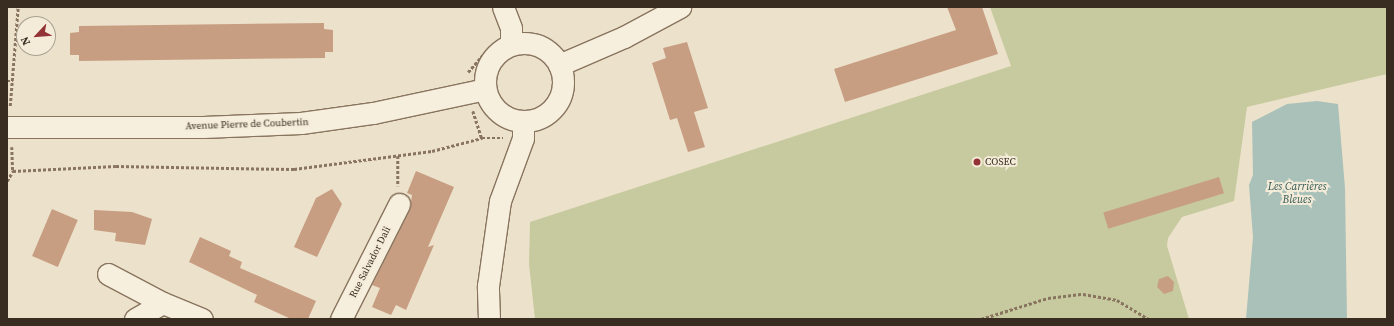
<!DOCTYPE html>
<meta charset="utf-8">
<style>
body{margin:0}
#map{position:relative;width:1394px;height:326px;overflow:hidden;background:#ece1ca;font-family:"Source Serif 4",serif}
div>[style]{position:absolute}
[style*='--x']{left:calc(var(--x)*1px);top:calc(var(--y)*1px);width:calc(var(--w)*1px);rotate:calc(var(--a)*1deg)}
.green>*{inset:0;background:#c6ca9e}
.water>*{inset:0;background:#aac1ba}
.building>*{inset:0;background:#c89e83;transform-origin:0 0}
.path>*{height:2.5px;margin-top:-1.25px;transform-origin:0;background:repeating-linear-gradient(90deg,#88745f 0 3px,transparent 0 5px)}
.roads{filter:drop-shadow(1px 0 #88745f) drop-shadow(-1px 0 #88745f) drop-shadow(0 1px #88745f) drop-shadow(0 -1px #88745f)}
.minor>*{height:21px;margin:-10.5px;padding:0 10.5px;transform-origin:10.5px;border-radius:10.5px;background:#f7efdd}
.minor>.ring{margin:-10.5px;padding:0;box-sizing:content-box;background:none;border:21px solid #f7efdd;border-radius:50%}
.dots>*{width:11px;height:11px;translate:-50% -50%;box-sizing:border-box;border:2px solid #f4ecd9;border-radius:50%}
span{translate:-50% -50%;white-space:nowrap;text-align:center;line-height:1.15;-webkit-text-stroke:4px #f4ecd9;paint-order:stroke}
.street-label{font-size:10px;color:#392d22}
.poi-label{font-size:10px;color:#392d22}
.left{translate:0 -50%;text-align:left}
.water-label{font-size:11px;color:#325855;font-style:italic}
.frame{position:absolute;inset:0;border:8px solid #392d22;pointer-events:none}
.north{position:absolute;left:16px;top:16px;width:40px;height:40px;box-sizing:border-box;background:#f4ecd9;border:1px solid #a9a090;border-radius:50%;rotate:244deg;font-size:11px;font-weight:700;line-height:16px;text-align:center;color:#392d22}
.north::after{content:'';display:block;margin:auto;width:14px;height:18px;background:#933336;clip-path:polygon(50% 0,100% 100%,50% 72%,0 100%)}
</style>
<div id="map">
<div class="green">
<i style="clip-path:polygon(990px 7px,1387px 7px,1387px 74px,1247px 107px,1234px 201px,1182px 217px,1168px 238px,1167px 246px,1189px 319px,535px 319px,529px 264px,530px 222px,1011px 66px)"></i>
</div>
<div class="water">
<i style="clip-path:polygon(1317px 101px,1338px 104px,1345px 188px,1347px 319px,1246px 319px,1253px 237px,1249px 185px,1253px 175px,1252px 122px,1287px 104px)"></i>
</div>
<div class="building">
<i style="clip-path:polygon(947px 7px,982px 7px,998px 54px,845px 102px,834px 69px,956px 30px)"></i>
<i style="clip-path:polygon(324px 23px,324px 29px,333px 30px,333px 52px,325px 52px,325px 58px,79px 61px,79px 55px,70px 55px,70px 33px,79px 32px,79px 26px)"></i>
<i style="clip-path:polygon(687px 42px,708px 108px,694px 112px,705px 147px,688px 152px,677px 118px,670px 120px,652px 63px,666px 58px,663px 48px)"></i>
<i style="clip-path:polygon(416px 171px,454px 187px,428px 247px,434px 245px,406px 310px,396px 305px,391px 315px,372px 307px,380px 288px,372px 285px,410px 209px,412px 195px,407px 193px)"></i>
<i style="left:1219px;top:177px;width:17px;height:121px;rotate:73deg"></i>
<i style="clip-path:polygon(332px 189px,342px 204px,317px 257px,294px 247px,316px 198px)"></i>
<i style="left:52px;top:209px;width:28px;height:51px;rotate:23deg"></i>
<i style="clip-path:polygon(94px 210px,132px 212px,152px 219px,145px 245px,115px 241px,116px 233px,94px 230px)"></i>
<i style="clip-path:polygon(200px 237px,231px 251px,229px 256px,242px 262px,240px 268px,316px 301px,308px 319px,291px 319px,254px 302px,257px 295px,189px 262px)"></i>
<i style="clip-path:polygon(1168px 276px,1174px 282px,1173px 291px,1164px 294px,1157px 287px,1159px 279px)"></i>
</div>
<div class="path">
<i style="--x:468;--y:72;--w:35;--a:-49"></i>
<i style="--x:7;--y:81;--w:6;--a:0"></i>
<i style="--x:10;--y:106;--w:99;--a:-85.4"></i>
<i style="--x:473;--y:111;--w:28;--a:72"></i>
<i style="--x:12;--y:147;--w:24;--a:88"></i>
<i style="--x:398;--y:156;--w:30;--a:90"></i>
<i style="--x:7;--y:181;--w:12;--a:-59"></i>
<i style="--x:13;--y:171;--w:103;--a:-2.8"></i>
<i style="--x:116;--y:166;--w:178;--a:1"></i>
<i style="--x:294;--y:169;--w:139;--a:-7.4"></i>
<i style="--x:432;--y:151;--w:52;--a:-14.6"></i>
<i style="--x:482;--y:138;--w:21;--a:0"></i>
<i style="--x:981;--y:319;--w:70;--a:-17.4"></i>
<i style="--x:1048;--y:298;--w:35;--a:-7"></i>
<i style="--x:1083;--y:294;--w:35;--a:10"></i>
<i style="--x:1117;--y:300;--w:37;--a:31"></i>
</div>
<div class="roads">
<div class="minor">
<i style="--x:503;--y:7;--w:22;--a:69"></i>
<i style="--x:511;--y:28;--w:16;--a:90"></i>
<i class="ring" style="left:485px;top:43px;width:57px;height:57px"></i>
<i style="--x:559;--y:65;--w:71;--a:-23.3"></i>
<i style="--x:624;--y:37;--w:64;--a:-28.2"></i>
<i style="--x:7;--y:127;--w:196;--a:0"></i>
<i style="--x:203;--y:127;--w:98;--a:-2.3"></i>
<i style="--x:301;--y:123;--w:73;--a:-7.9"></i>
<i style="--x:373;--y:113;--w:115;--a:-12.1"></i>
<i style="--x:108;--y:274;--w:62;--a:27.8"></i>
<i style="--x:135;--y:319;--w:32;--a:-30"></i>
<i style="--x:163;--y:303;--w:42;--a:22.3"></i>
<i style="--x:341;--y:319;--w:129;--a:-63.2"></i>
<i style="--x:489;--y:319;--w:33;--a:-92"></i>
<i style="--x:488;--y:286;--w:86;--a:-82"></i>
<i style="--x:500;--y:201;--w:67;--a:-69.9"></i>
<i style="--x:523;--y:138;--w:16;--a:-90"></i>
</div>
</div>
<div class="dots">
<i style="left:977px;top:162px;background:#933336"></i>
</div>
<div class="street-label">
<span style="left:247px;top:124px;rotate:-2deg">Avenue Pierre de Coubertin</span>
<span style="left:370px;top:262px;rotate:-63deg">Rue Salvador Dali</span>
</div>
<div class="poi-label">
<span class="left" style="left:985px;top:162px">COSEC</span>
</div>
<div class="water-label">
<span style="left:1297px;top:194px">Les Carrières<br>Bleues</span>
</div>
<div class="frame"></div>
<div class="north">N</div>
</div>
